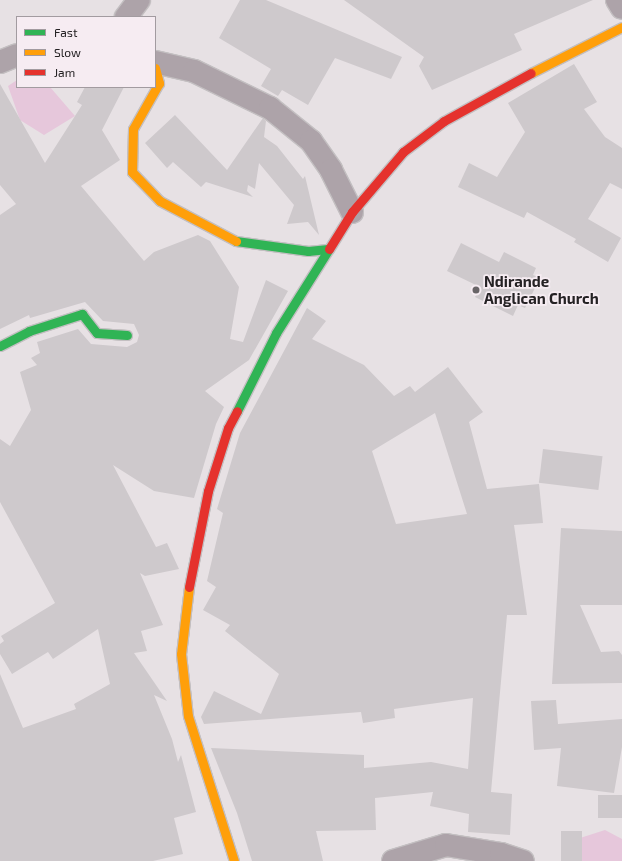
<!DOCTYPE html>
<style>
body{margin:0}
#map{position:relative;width:622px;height:861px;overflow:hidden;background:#e7e1e4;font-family:"Exo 2",sans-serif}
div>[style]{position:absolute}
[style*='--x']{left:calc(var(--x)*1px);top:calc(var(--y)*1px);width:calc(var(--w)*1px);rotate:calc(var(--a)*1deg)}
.green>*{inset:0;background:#e6c7db}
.building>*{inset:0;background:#cec9cc;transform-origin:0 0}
.roads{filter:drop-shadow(1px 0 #c3bfc1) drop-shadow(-1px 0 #c3bfc1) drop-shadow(0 1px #c3bfc1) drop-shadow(0 -1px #c3bfc1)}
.street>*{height:22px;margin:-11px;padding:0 11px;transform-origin:11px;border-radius:11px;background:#ada3a9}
.fast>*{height:9px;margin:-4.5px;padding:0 4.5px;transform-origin:4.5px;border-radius:4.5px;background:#30b455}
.slow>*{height:9px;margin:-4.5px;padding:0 4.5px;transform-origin:4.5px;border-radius:4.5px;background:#ff9f0a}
.jam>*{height:9px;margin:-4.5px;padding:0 4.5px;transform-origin:4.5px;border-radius:4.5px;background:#e5322d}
.dots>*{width:11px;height:11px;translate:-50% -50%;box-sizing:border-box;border:2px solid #f6ecf2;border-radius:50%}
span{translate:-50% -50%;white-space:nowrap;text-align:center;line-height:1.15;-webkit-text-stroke:3.5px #f6ecf2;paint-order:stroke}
.poi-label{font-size:15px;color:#252224;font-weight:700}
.left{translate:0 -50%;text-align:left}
.legend{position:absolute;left:16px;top:16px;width:140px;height:72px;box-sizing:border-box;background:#f6ecf2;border:1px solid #a29ba0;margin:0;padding:5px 7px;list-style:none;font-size:12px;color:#252224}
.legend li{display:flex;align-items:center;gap:8px;height:20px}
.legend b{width:20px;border:1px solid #a29ba0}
</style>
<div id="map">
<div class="green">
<i style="clip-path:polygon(17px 80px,17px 87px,50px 87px,75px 116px,44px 135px,20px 120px,8px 86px)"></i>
<i style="clip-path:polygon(605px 830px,622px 839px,622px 861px,574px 861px,577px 839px)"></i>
</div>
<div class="building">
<i style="clip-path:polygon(240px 0,266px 0,402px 57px,391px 79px,335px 58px,308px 105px,282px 90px,278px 96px,261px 86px,271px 69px,219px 38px)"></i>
<i style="clip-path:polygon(344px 0,593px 0,514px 34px,522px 50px,432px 90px,419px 66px,424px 57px)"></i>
<i style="clip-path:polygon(574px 64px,597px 102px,584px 109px,605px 137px,622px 148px,622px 189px,610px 183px,588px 219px,621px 238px,608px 262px,574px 242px,576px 239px,527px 212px,524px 218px,458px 187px,469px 163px,497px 177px,525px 132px,508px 103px)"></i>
<i style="clip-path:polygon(0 84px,45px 163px,82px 105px,77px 102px,85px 87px,124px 87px,102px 130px,120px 160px,81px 186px,144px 261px,154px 252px,198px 235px,210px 241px,239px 287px,230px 339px,243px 342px,266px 280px,288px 291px,249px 360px,205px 391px,224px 407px,216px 424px,194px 498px,154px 491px,113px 465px,156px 547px,167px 543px,179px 569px,145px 576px,140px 573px,163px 625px,141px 631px,147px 651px,134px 653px,167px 701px,154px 695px,172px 739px,178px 762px,181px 755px,196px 812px,174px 818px,183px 854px,153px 861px,0 861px,0 674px,23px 728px,76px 709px,74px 704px,110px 684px,98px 629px,53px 659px,48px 652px,12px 674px,0 654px,0 644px,4px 641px,1px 636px,55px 603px,0 502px,0 439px,10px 446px,31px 410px,20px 372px,37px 365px,31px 358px,40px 353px,37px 342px,78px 329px,91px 344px,127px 347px,137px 342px,139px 335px,134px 324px,103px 321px,85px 302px,30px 318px,29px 315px,0 329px,0 215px,16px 204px,0 185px)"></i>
<i style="clip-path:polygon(175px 115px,227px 170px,263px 118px,266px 121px,264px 137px,277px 146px,303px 179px,305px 176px,319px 235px,308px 222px,287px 224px,294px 205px,259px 163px,255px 189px,248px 185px,247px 191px,253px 197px,206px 182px,201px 187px,173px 162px,167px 168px,145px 143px)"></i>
<i style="clip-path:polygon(461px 243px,499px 262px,504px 252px,536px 268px,533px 275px,540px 278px,525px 308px,518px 305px,513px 316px,475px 297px,480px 287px,447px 271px)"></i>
<i style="clip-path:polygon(evenodd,307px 308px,326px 321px,312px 339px,364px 365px,394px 396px,410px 386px,415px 392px,448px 367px,483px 412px,469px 422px,487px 489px,539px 484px,543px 523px,514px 525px,527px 615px,507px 615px,491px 792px,512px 794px,510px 835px,468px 832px,469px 814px,430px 806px,433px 792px,375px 798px,376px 830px,316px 831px,323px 861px,252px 861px,237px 813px,211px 748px,364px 755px,364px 768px,431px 762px,468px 769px,473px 698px,394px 709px,395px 718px,363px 723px,361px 712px,204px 724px,201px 717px,214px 691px,261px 714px,279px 674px,225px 631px,230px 625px,203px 610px,216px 587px,207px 581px,223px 513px,217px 509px,240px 433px,307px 308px,435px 413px,467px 514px,396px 524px,372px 451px,435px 413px)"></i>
<i style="left:543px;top:449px;width:60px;height:34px;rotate:7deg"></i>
<i style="clip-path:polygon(561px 528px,622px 531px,622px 605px,580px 605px,601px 652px,619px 651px,622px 655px,622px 683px,552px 684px)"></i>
<i style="clip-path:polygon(556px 700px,558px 724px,622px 719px,622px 747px,614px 793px,557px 786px,561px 748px,534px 750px,531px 701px)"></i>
<i style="left:598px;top:795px;width:24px;height:23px"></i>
<i style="left:561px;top:831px;width:21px;height:30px"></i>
</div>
<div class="roads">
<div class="street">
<i style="--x:617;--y:0;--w:9;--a:58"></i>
<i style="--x:126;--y:17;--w:21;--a:-53"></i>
<i style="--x:0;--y:62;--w:18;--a:-22"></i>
<i style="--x:155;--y:62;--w:40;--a:13"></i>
<i style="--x:194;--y:71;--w:85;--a:26"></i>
<i style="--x:270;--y:108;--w:53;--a:38.8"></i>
<i style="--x:311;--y:141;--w:35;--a:55"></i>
<i style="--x:331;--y:170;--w:47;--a:63.4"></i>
<i style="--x:393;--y:861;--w:55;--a:-16.8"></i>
<i style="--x:446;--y:845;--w:56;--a:9.3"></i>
<i style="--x:501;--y:854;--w:23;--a:18"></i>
</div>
<div class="fast">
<i style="--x:236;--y:241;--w:73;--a:7.9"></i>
<i style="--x:308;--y:251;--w:20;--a:-6"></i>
<i style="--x:0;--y:346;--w:33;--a:-27"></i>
<i style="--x:29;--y:331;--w:56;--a:-17.8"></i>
<i style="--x:82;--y:314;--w:24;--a:52"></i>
<i style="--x:97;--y:333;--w:30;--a:4"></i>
<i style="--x:237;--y:411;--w:87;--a:-63.4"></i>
<i style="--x:276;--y:333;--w:99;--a:-57.8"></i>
</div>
<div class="slow">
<i style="--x:155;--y:68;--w:16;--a:75"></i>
<i style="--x:159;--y:83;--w:53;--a:119.5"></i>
<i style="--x:133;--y:129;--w:43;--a:91.3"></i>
<i style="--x:132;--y:172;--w:40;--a:46"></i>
<i style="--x:160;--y:201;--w:86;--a:27.8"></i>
<i style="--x:531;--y:73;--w:102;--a:-26.8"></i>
<i style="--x:189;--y:587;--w:67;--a:96.8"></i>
<i style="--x:181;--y:654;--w:62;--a:83.6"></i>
<i style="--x:188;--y:716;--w:152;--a:72.4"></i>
</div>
<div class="jam">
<i style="--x:329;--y:249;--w:44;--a:-58.1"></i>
<i style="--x:352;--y:212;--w:79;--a:-49.6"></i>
<i style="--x:403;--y:152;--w:51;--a:-37.1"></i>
<i style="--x:444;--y:121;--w:99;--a:-28.9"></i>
<i style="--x:189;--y:587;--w:98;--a:-78.8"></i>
<i style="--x:208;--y:491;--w:66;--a:-72.4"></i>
<i style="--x:228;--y:428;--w:19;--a:-62"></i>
</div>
</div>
<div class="dots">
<i style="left:476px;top:290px;background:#696567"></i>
</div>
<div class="poi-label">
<span class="left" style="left:484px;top:290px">Ndirande<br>Anglican Church</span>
</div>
<ul class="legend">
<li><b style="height:5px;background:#30b455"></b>Fast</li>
<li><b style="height:5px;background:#ff9f0a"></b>Slow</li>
<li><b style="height:5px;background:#e5322d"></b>Jam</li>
</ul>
</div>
